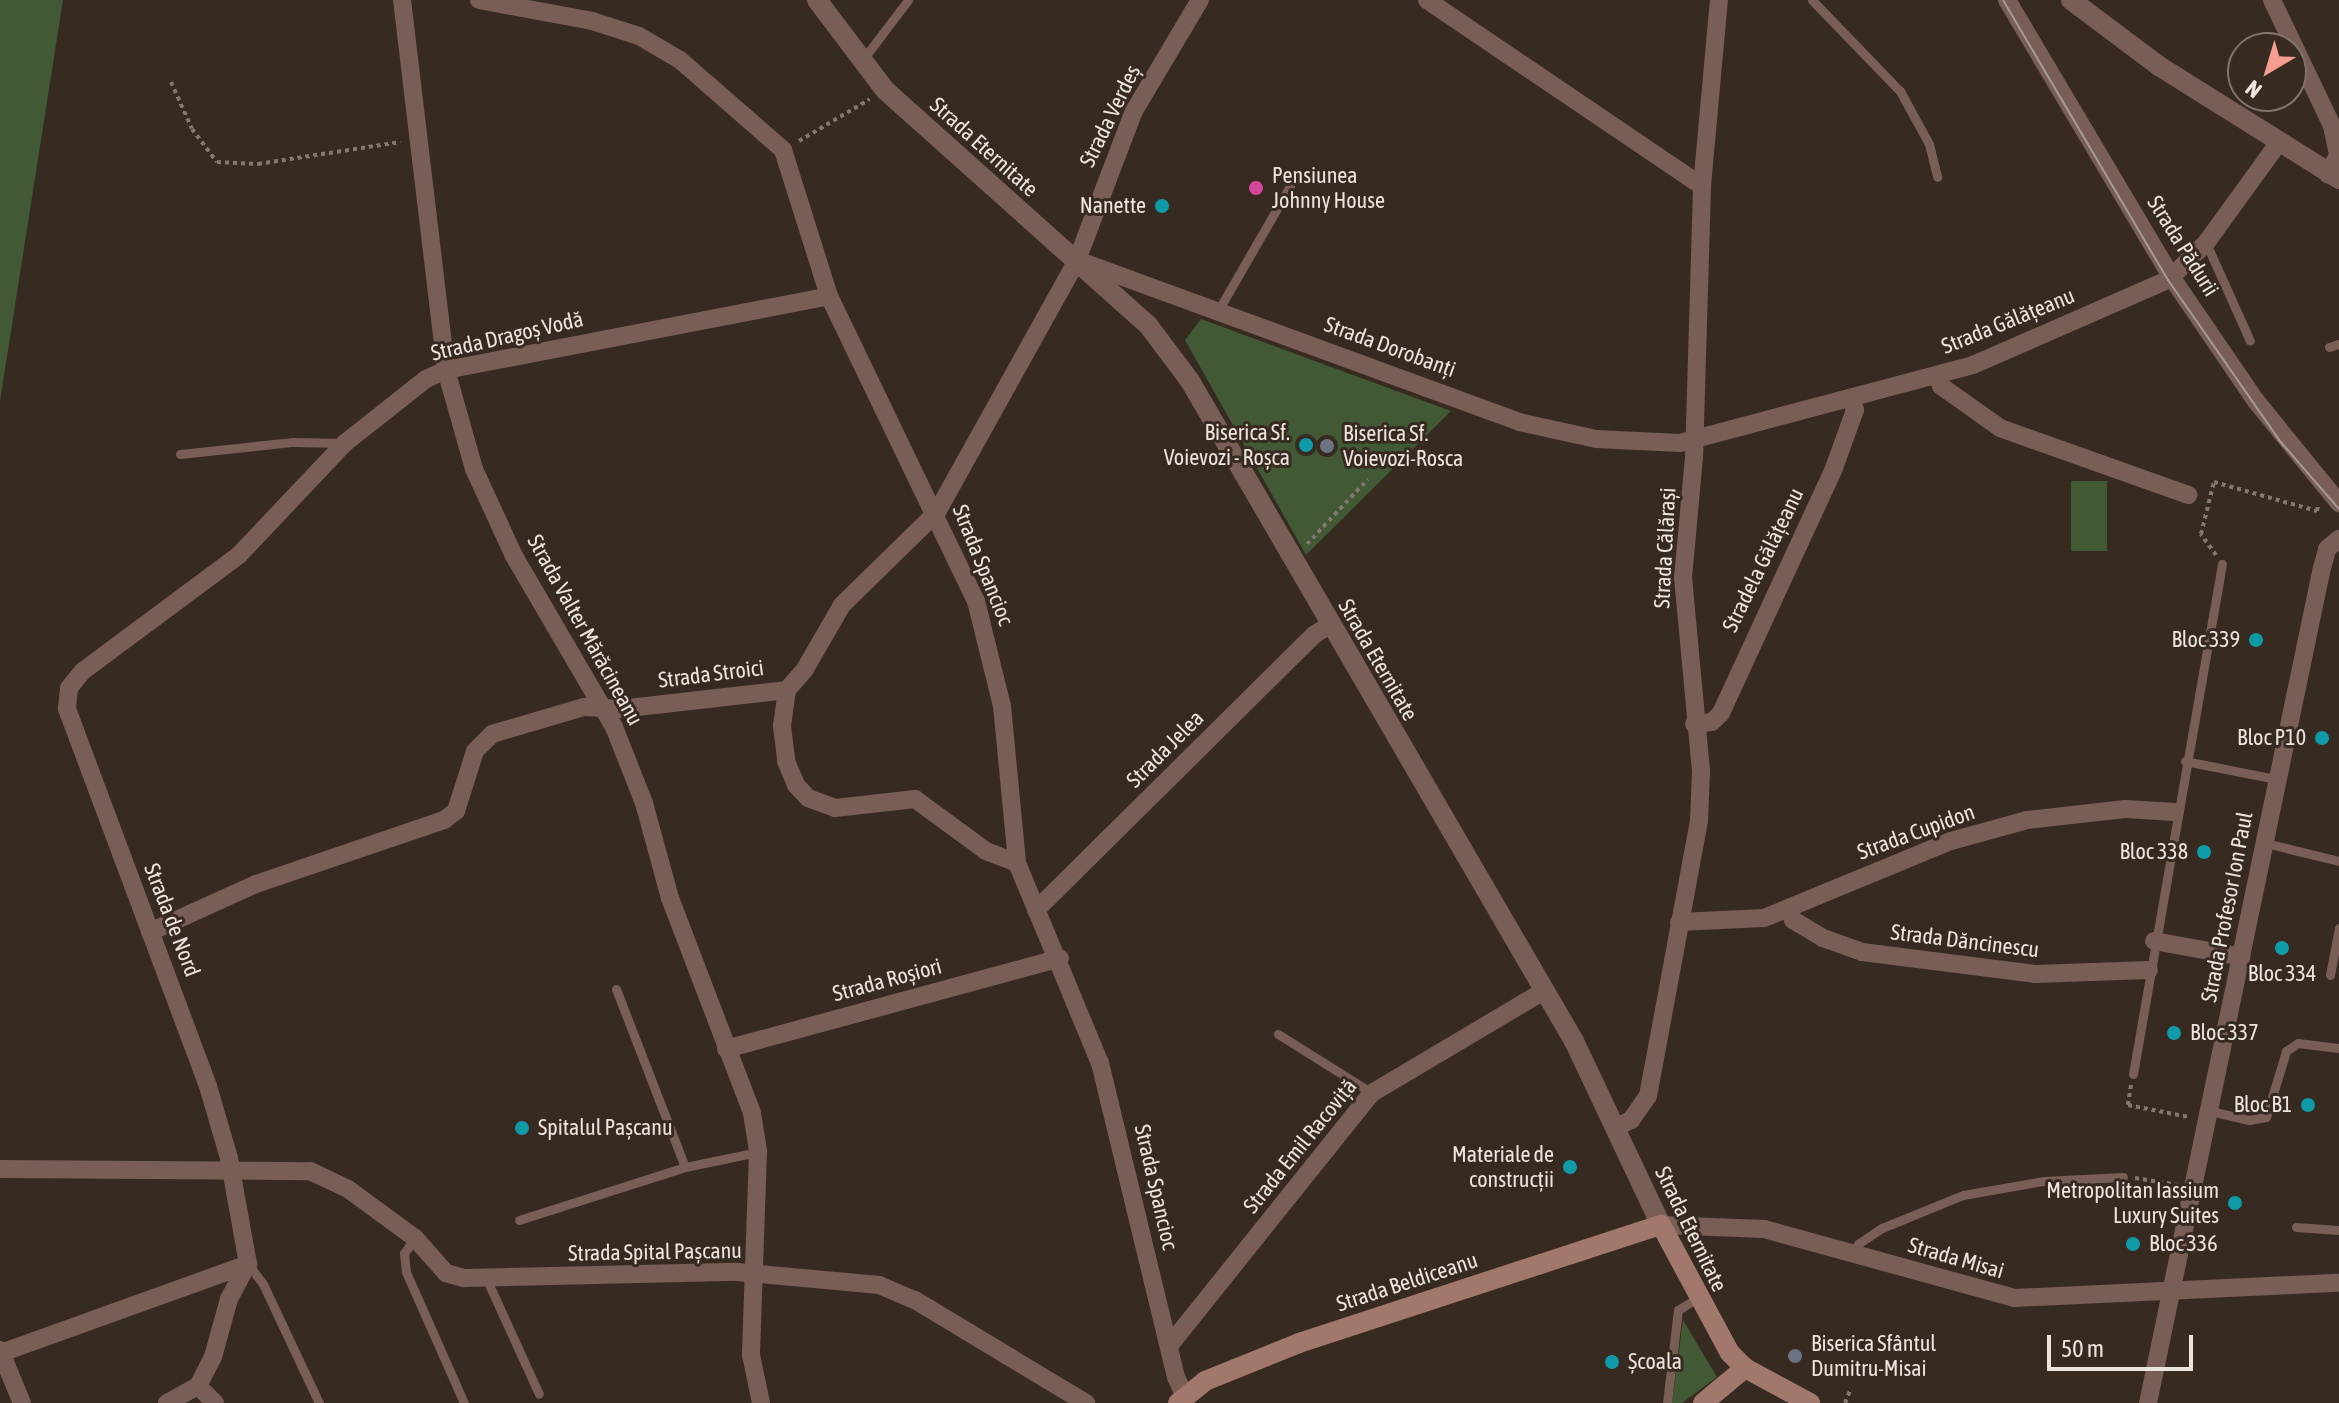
<!DOCTYPE html>
<meta charset="utf-8">
<style>
body{margin:0}
#map{position:relative;width:2339px;height:1403px;overflow:hidden;background:#372a21;font-family:"Asap Condensed",sans-serif}
div>[style]{position:absolute}
[style*='--x']{left:calc(var(--x)*1px);top:calc(var(--y)*1px);width:calc(var(--w)*1px);rotate:calc(var(--a)*1deg)}
.green>*{inset:0;background:#415934;transform-origin:0 0}
.path>*{height:4px;margin-top:-2px;transform-origin:0;background:repeating-linear-gradient(90deg,#837870 0 4px,transparent 0 8px)}
.service>*{height:9px;margin:-4.5px;padding:0 4.5px;transform-origin:4.5px;border-radius:4.5px;background:#785e55}
.minor>*{height:18px;margin:-9px;padding:0 9px;transform-origin:9px;border-radius:9px;background:#785e55}
.tertiary>*{height:20px;margin:-10px;padding:0 10px;transform-origin:10px;border-radius:10px;background:#785e55}
.secondary>*{height:20px;margin:-10px;padding:0 10px;transform-origin:10px;border-radius:10px;background:#a1786b}
.tram>*{height:2px;margin:-1px;padding:0 1px;transform-origin:1px;border-radius:1px;background:#a69b94}
.dots>*{width:22px;height:22px;translate:-50% -50%;box-sizing:border-box;border:4px solid #372a21;border-radius:50%}
span{translate:-50% -50%;white-space:nowrap;text-align:center;line-height:1.15;-webkit-text-stroke:6px #372a21;paint-order:stroke}
.street-label{font-size:22px;color:#ede4de}
.poi-label{font-size:22px;color:#ede4de}
.left{translate:0 -50%;text-align:left}
.right{translate:-100% -50%;text-align:right}
.north{position:absolute;left:2227px;top:32px;width:80px;height:80px;box-sizing:border-box;background:#372a21;border:2px solid #80746d;border-radius:50%;rotate:218deg;font-size:22px;font-weight:700;line-height:32px;text-align:center;color:#ede4de}
.north::after{content:'';display:block;margin:auto;width:28px;height:36px;background:#f59d8e;clip-path:polygon(50% 0,100% 100%,50% 72%,0 100%)}
.scale{position:absolute;left:2047px;top:1335px;width:146px;height:36px;box-sizing:border-box;border:4px solid #ede4de;border-top:0;padding-left:10px;font-size:24px;line-height:28px;white-space:nowrap;color:#ede4de;-webkit-text-stroke:6px #372a21;paint-order:stroke}
</style>
<div id="map">
<div class="green">
<i style="clip-path:polygon(0 0,63px 0,0 401px)"></i>
<i style="clip-path:polygon(1201px 319px,1451px 411px,1306px 555px,1185px 340px)"></i>
<i style="left:2071px;top:481px;width:36px;height:70px"></i>
<i style="clip-path:polygon(1683px 1320px,1717px 1377px,1682px 1403px,1672px 1403px)"></i>
</div>
<div class="path">
<i style="--x:171;--y:82;--w:51;--a:65.9"></i>
<i style="--x:192;--y:129;--w:41;--a:52.9"></i>
<i style="--x:217;--y:162;--w:41;--a:2.8"></i>
<i style="--x:258;--y:164;--w:144;--a:-8.8"></i>
<i style="--x:799;--y:141;--w:82;--a:-30.6"></i>
<i style="--x:1307;--y:544;--w:89;--a:-46.8"></i>
<i style="--x:2216;--y:555;--w:26;--a:-126"></i>
<i style="--x:2201;--y:534;--w:54;--a:-76"></i>
<i style="--x:2214;--y:482;--w:107;--a:15.7"></i>
<i style="--x:2317;--y:511;--w:5;--a:-79"></i>
<i style="--x:2131;--y:1085;--w:20;--a:99"></i>
<i style="--x:2128;--y:1105;--w:62;--a:11.1"></i>
<i style="--x:2135;--y:1178;--w:44;--a:9.2"></i>
<i style="--x:1845;--y:1403;--w:16;--a:-68"></i>
</div>
<div class="service">
<i style="--x:1812;--y:0;--w:127;--a:46"></i>
<i style="--x:1900;--y:91;--w:60;--a:61.3"></i>
<i style="--x:1929;--y:144;--w:34;--a:76"></i>
<i style="--x:861;--y:62;--w:78;--a:-52.8"></i>
<i style="--x:2206;--y:243;--w:107;--a:65.8"></i>
<i style="--x:1219;--y:309;--w:142;--a:-60"></i>
<i style="--x:2329;--y:347;--w:10;--a:-17"></i>
<i style="--x:180;--y:454;--w:114;--a:-6.1"></i>
<i style="--x:293;--y:442;--w:51;--a:1.1"></i>
<i style="--x:2185;--y:761;--w:93;--a:11.2"></i>
<i style="--x:2265;--y:843;--w:76;--a:13.7"></i>
<i style="--x:2330;--y:975;--w:48;--a:-79.2"></i>
<i style="--x:616;--y:989;--w:191;--a:68.8"></i>
<i style="--x:1278;--y:1034;--w:111;--a:32.1"></i>
<i style="--x:2133;--y:1074;--w:518;--a:-80.1"></i>
<i style="--x:2210;--y:1111;--w:40;--a:13"></i>
<i style="--x:2249;--y:1120;--w:17;--a:-10"></i>
<i style="--x:2266;--y:1117;--w:69;--a:-73.1"></i>
<i style="--x:2286;--y:1051;--w:14;--a:-34"></i>
<i style="--x:2298;--y:1043;--w:41;--a:7"></i>
<i style="--x:519;--y:1220;--w:174;--a:-17.7"></i>
<i style="--x:685;--y:1167;--w:75;--a:-11.6"></i>
<i style="--x:2296;--y:1227;--w:43;--a:4"></i>
<i style="--x:415;--y:1238;--w:19;--a:126"></i>
<i style="--x:404;--y:1253;--w:19;--a:84"></i>
<i style="--x:406;--y:1272;--w:143;--a:66.1"></i>
<i style="--x:1854;--y:1254;--w:11;--a:-68"></i>
<i style="--x:1858;--y:1244;--w:29;--a:-34"></i>
<i style="--x:1882;--y:1228;--w:87;--a:-22.2"></i>
<i style="--x:1963;--y:1195;--w:81;--a:-9.9"></i>
<i style="--x:2043;--y:1181;--w:80;--a:-2.9"></i>
<i style="--x:248;--y:1264;--w:25;--a:53"></i>
<i style="--x:263;--y:1284;--w:132;--a:64.8"></i>
<i style="--x:487;--y:1280;--w:125;--a:65.5"></i>
<i style="--x:1667;--y:1403;--w:94;--a:-83.3"></i>
<i style="--x:1678;--y:1310;--w:22;--a:-32"></i>
</div>
<div class="minor">
<i style="--x:402;--y:0;--w:373;--a:83.2"></i>
<i style="--x:446;--y:370;--w:103;--a:74.2"></i>
<i style="--x:474;--y:469;--w:96;--a:65.3"></i>
<i style="--x:514;--y:556;--w:198;--a:59.7"></i>
<i style="--x:614;--y:727;--w:82;--a:68.5"></i>
<i style="--x:644;--y:803;--w:98;--a:74.7"></i>
<i style="--x:670;--y:898;--w:230;--a:69.1"></i>
<i style="--x:752;--y:1113;--w:39;--a:81"></i>
<i style="--x:758;--y:1152;--w:203;--a:92"></i>
<i style="--x:751;--y:1355;--w:49;--a:78.2"></i>
<i style="--x:479;--y:0;--w:115;--a:10.5"></i>
<i style="--x:592;--y:21;--w:49;--a:17.7"></i>
<i style="--x:639;--y:36;--w:48;--a:30.3"></i>
<i style="--x:680;--y:60;--w:137;--a:41.1"></i>
<i style="--x:783;--y:150;--w:153;--a:72.5"></i>
<i style="--x:829;--y:296;--w:339;--a:64.3"></i>
<i style="--x:976;--y:601;--w:108;--a:76.1"></i>
<i style="--x:1002;--y:706;--w:158;--a:84.5"></i>
<i style="--x:1017;--y:863;--w:217;--a:67.5"></i>
<i style="--x:1100;--y:1063;--w:323;--a:76.4"></i>
<i style="--x:1176;--y:1377;--w:20;--a:66"></i>
<i style="--x:1427;--y:0;--w:332;--a:34.1"></i>
<i style="--x:2007;--y:0;--w:323;--a:59.3"></i>
<i style="--x:2172;--y:278;--w:149;--a:55.7"></i>
<i style="--x:2256;--y:401;--w:132;--a:50.9"></i>
<i style="--x:2272;--y:0;--w:140;--a:64.5"></i>
<i style="--x:2332;--y:126;--w:30;--a:78"></i>
<i style="--x:2338;--y:155;--w:22;--a:117"></i>
<i style="--x:1077;--y:260;--w:471;--a:20.1"></i>
<i style="--x:1519;--y:422;--w:79;--a:12.4"></i>
<i style="--x:1596;--y:439;--w:84;--a:2.7"></i>
<i style="--x:1680;--y:443;--w:303;--a:-14.9"></i>
<i style="--x:1973;--y:365;--w:213;--a:-23.6"></i>
<i style="--x:2168;--y:280;--w:53;--a:-44.2"></i>
<i style="--x:2206;--y:243;--w:121;--a:-54.1"></i>
<i style="--x:1939;--y:375;--w:11;--a:80"></i>
<i style="--x:1941;--y:386;--w:72;--a:35.4"></i>
<i style="--x:2000;--y:428;--w:200;--a:19.6"></i>
<i style="--x:787;--y:690;--w:36;--a:98"></i>
<i style="--x:782;--y:726;--w:35;--a:83"></i>
<i style="--x:786;--y:761;--w:26;--a:67"></i>
<i style="--x:796;--y:785;--w:18;--a:47"></i>
<i style="--x:808;--y:798;--w:29;--a:20"></i>
<i style="--x:835;--y:808;--w:81;--a:-6.4"></i>
<i style="--x:915;--y:799;--w:88;--a:36.2"></i>
<i style="--x:986;--y:851;--w:33;--a:21"></i>
<i style="--x:1694;--y:724;--w:18;--a:-6"></i>
<i style="--x:1712;--y:722;--w:13;--a:-45"></i>
<i style="--x:1721;--y:713;--w:270;--a:-65.2"></i>
<i style="--x:1834;--y:468;--w:62;--a:-70.1"></i>
<i style="--x:1855;--y:410;--w:12;--a:-110"></i>
<i style="--x:1789;--y:909;--w:12;--a:70"></i>
<i style="--x:1793;--y:920;--w:35;--a:31"></i>
<i style="--x:1823;--y:938;--w:41;--a:19.7"></i>
<i style="--x:1862;--y:952;--w:174;--a:7.2"></i>
<i style="--x:2035;--y:974;--w:114;--a:-2"></i>
<i style="--x:1036;--y:910;--w:392;--a:-44.7"></i>
<i style="--x:1315;--y:634;--w:17;--a:-31"></i>
<i style="--x:1679;--y:922;--w:85;--a:-2.7"></i>
<i style="--x:1764;--y:918;--w:202;--a:-22.4"></i>
<i style="--x:1951;--y:841;--w:79;--a:-15.4"></i>
<i style="--x:2027;--y:820;--w:99;--a:-6.4"></i>
<i style="--x:2125;--y:809;--w:50;--a:3.4"></i>
<i style="--x:150;--y:932;--w:116;--a:-24.4"></i>
<i style="--x:256;--y:884;--w:199;--a:-18.8"></i>
<i style="--x:444;--y:820;--w:15;--a:-37"></i>
<i style="--x:456;--y:811;--w:63;--a:-72.4"></i>
<i style="--x:475;--y:751;--w:24;--a:-45"></i>
<i style="--x:492;--y:734;--w:96;--a:-16.4"></i>
<i style="--x:584;--y:707;--w:36;--a:3"></i>
<i style="--x:620;--y:709;--w:168;--a:-6.5"></i>
<i style="--x:787;--y:690;--w:28;--a:-49"></i>
<i style="--x:805;--y:669;--w:74;--a:-60"></i>
<i style="--x:842;--y:605;--w:133;--a:-44.4"></i>
<i style="--x:937;--y:512;--w:288;--a:-60.9"></i>
<i style="--x:1077;--y:260;--w:160;--a:-69.1"></i>
<i style="--x:1134;--y:111;--w:129;--a:-59.3"></i>
<i style="--x:2154;--y:941;--w:89;--a:10.3"></i>
<i style="--x:726;--y:1049;--w:346;--a:-15.2"></i>
<i style="--x:1616;--y:1127;--w:17;--a:-25"></i>
<i style="--x:1631;--y:1120;--w:29;--a:-55"></i>
<i style="--x:1648;--y:1096;--w:280;--a:-79.5"></i>
<i style="--x:1699;--y:821;--w:50;--a:-87.7"></i>
<i style="--x:1701;--y:771;--w:194;--a:-95.3"></i>
<i style="--x:1683;--y:578;--w:121;--a:-84.8"></i>
<i style="--x:1694;--y:458;--w:272;--a:-88.3"></i>
<i style="--x:1702;--y:186;--w:187;--a:-84.8"></i>
<i style="--x:0;--y:1169;--w:310;--a:0.4"></i>
<i style="--x:310;--y:1171;--w:42;--a:25.3"></i>
<i style="--x:348;--y:1189;--w:83;--a:36.2"></i>
<i style="--x:415;--y:1238;--w:47;--a:48.5"></i>
<i style="--x:446;--y:1273;--w:19;--a:16"></i>
<i style="--x:464;--y:1278;--w:273;--a:-1.3"></i>
<i style="--x:737;--y:1272;--w:143;--a:5.2"></i>
<i style="--x:879;--y:1285;--w:39;--a:23"></i>
<i style="--x:915;--y:1300;--w:200;--a:31.1"></i>
<i style="--x:1661;--y:1225;--w:103;--a:2.2"></i>
<i style="--x:1764;--y:1229;--w:260;--a:15.4"></i>
<i style="--x:2015;--y:1298;--w:324;--a:-2.7"></i>
<i style="--x:248;--y:1264;--w:108;--a:-100.2"></i>
<i style="--x:229;--y:1158;--w:75;--a:-106.3"></i>
<i style="--x:208;--y:1086;--w:403;--a:-110.5"></i>
<i style="--x:67;--y:708;--w:20;--a:-84"></i>
<i style="--x:69;--y:688;--w:22;--a:-51"></i>
<i style="--x:83;--y:671;--w:194;--a:-36.6"></i>
<i style="--x:239;--y:555;--w:154;--a:-46.6"></i>
<i style="--x:345;--y:443;--w:103;--a:-38.3"></i>
<i style="--x:426;--y:379;--w:22;--a:-24"></i>
<i style="--x:446;--y:370;--w:390;--a:-10.9"></i>
<i style="--x:1169;--y:1346;--w:324;--a:-51.3"></i>
<i style="--x:1372;--y:1093;--w:200;--a:-30.7"></i>
<i style="--x:0;--y:1350;--w:57;--a:67.5"></i>
<i style="--x:1;--y:1353;--w:263;--a:-19.8"></i>
<i style="--x:167;--y:1403;--w:35;--a:-29"></i>
<i style="--x:215;--y:1403;--w:24;--a:-135"></i>
<i style="--x:198;--y:1386;--w:33;--a:-63"></i>
<i style="--x:213;--y:1357;--w:60;--a:-74.6"></i>
<i style="--x:229;--y:1299;--w:40;--a:-62"></i>
<i style="--x:2148;--y:1403;--w:849;--a:-78.24"></i>
<i style="--x:2321;--y:572;--w:24;--a:-75"></i>
<i style="--x:2327;--y:549;--w:16;--a:-40"></i>
</div>
<div class="tertiary">
<i style="--x:817;--y:0;--w:113;--a:52.9"></i>
<i style="--x:885;--y:90;--w:353;--a:41.8"></i>
<i style="--x:1148;--y:325;--w:70;--a:53.1"></i>
<i style="--x:1190;--y:381;--w:764;--a:59.81"></i>
<i style="--x:1574;--y:1041;--w:204;--a:64.7"></i>
<i style="--x:2071;--y:0;--w:110;--a:36.9"></i>
<i style="--x:2159;--y:66;--w:213;--a:32.1"></i>
</div>
<div class="secondary">
<i style="--x:1178;--y:1403;--w:35;--a:-39"></i>
<i style="--x:1205;--y:1381;--w:101;--a:-22"></i>
<i style="--x:1299;--y:1343;--w:381;--a:-18.1"></i>
<i style="--x:1661;--y:1225;--w:145;--a:61.7"></i>
<i style="--x:1730;--y:1353;--w:21;--a:45"></i>
<i style="--x:1745;--y:1368;--w:74;--a:28.3"></i>
<i style="--x:1703;--y:1403;--w:55;--a:-39.8"></i>
</div>
<div class="tram">
<i style="--x:2003;--y:0;--w:325;--a:59.5"></i>
<i style="--x:2168;--y:280;--w:195;--a:55.2"></i>
<i style="--x:2279;--y:440;--w:91;--a:49"></i>
</div>
<div class="dots">
<i style="left:1256px;top:188px;background:#d1479c"></i>
<i style="left:1162px;top:206px;background:#0f9aa8"></i>
<i style="left:1306px;top:445px;background:#0f9aa8"></i>
<i style="left:1327px;top:446px;background:#6b7280"></i>
<i style="left:2256px;top:640px;background:#0f9aa8"></i>
<i style="left:2322px;top:738px;background:#0f9aa8"></i>
<i style="left:2204px;top:852px;background:#0f9aa8"></i>
<i style="left:2282px;top:948px;background:#0f9aa8"></i>
<i style="left:2174px;top:1033px;background:#0f9aa8"></i>
<i style="left:2308px;top:1105px;background:#0f9aa8"></i>
<i style="left:522px;top:1128px;background:#0f9aa8"></i>
<i style="left:1570px;top:1167px;background:#0f9aa8"></i>
<i style="left:2235px;top:1203px;background:#0f9aa8"></i>
<i style="left:2133px;top:1244px;background:#0f9aa8"></i>
<i style="left:1795px;top:1356px;background:#6b7280"></i>
<i style="left:1612px;top:1362px;background:#0f9aa8"></i>
</div>
<div class="street-label">
<span style="left:1110px;top:116px;rotate:-64deg">Strada Verdeș</span>
<span style="left:984px;top:147px;rotate:42deg">Strada Eternitate</span>
<span style="left:2183px;top:246px;rotate:58deg">Strada Pădurii</span>
<span style="left:2008px;top:321px;rotate:-22deg">Strada Gălățeanu</span>
<span style="left:507px;top:336px;rotate:-13deg">Strada Dragoș Vodă</span>
<span style="left:1390px;top:347px;rotate:20deg">Strada Dorobanți</span>
<span style="left:1665px;top:548px;rotate:-87deg">Strada Călărași</span>
<span style="left:1763px;top:560px;rotate:-64deg">Stradela Gălățeanu</span>
<span style="left:983px;top:565px;rotate:68deg">Strada Spancioc</span>
<span style="left:585px;top:630px;rotate:61deg">Strada Valter Mărăcineanu</span>
<span style="left:1378px;top:660px;rotate:60deg">Strada Eternitate</span>
<span style="left:711px;top:674px;rotate:-7deg">Strada Stroici</span>
<span style="left:1165px;top:749px;rotate:-45deg">Strada Jelea</span>
<span style="left:1916px;top:832px;rotate:-20deg">Strada Cupidon</span>
<span style="left:2227px;top:907px;rotate:-79deg">Strada Profesor Ion Paul</span>
<span style="left:172px;top:920px;rotate:69deg">Strada de Nord</span>
<span style="left:1965px;top:941px;rotate:7deg">Strada Dăncinescu</span>
<span style="left:887px;top:980px;rotate:-15deg">Strada Roșiori</span>
<span style="left:1300px;top:1146px;rotate:-51deg">Strada Emil Racoviță</span>
<span style="left:1156px;top:1187px;rotate:77deg">Strada Spancioc</span>
<span style="left:1691px;top:1229px;rotate:64deg">Strada Eternitate</span>
<span style="left:655px;top:1252px;rotate:-1deg">Strada Spital Pașcanu</span>
<span style="left:1956px;top:1258px;rotate:16deg">Strada Misai</span>
<span style="left:1407px;top:1282px;rotate:-18deg">Strada Beldiceanu</span>
</div>
<div class="poi-label">
<span class="left" style="left:1272px;top:188px">Pensiunea<br>Johnny House</span>
<span class="right" style="left:1146px;top:206px">Nanette</span>
<span class="right" style="left:1290px;top:445px">Biserica Sf.<br>Voievozi - Roșca</span>
<span class="left" style="left:1343px;top:446px">Biserica Sf.<br>Voievozi-Rosca</span>
<span class="right" style="left:2240px;top:640px">Bloc 339</span>
<span class="right" style="left:2306px;top:738px">Bloc P10</span>
<span class="right" style="left:2188px;top:852px">Bloc 338</span>
<span style="left:2282px;top:974px">Bloc 334</span>
<span class="left" style="left:2190px;top:1033px">Bloc 337</span>
<span class="right" style="left:2292px;top:1105px">Bloc B1</span>
<span class="left" style="left:538px;top:1128px">Spitalul Pașcanu</span>
<span class="right" style="left:1554px;top:1167px">Materiale de<br>construcții</span>
<span class="right" style="left:2219px;top:1203px">Metropolitan Iassium<br>Luxury Suites</span>
<span class="left" style="left:2149px;top:1244px">Bloc 336</span>
<span class="left" style="left:1811px;top:1356px">Biserica Sfântul<br>Dumitru-Misai</span>
<span class="left" style="left:1628px;top:1362px">Școala</span>
</div>
<div class="north">N</div>
<div class="scale">50 m</div>
</div>
